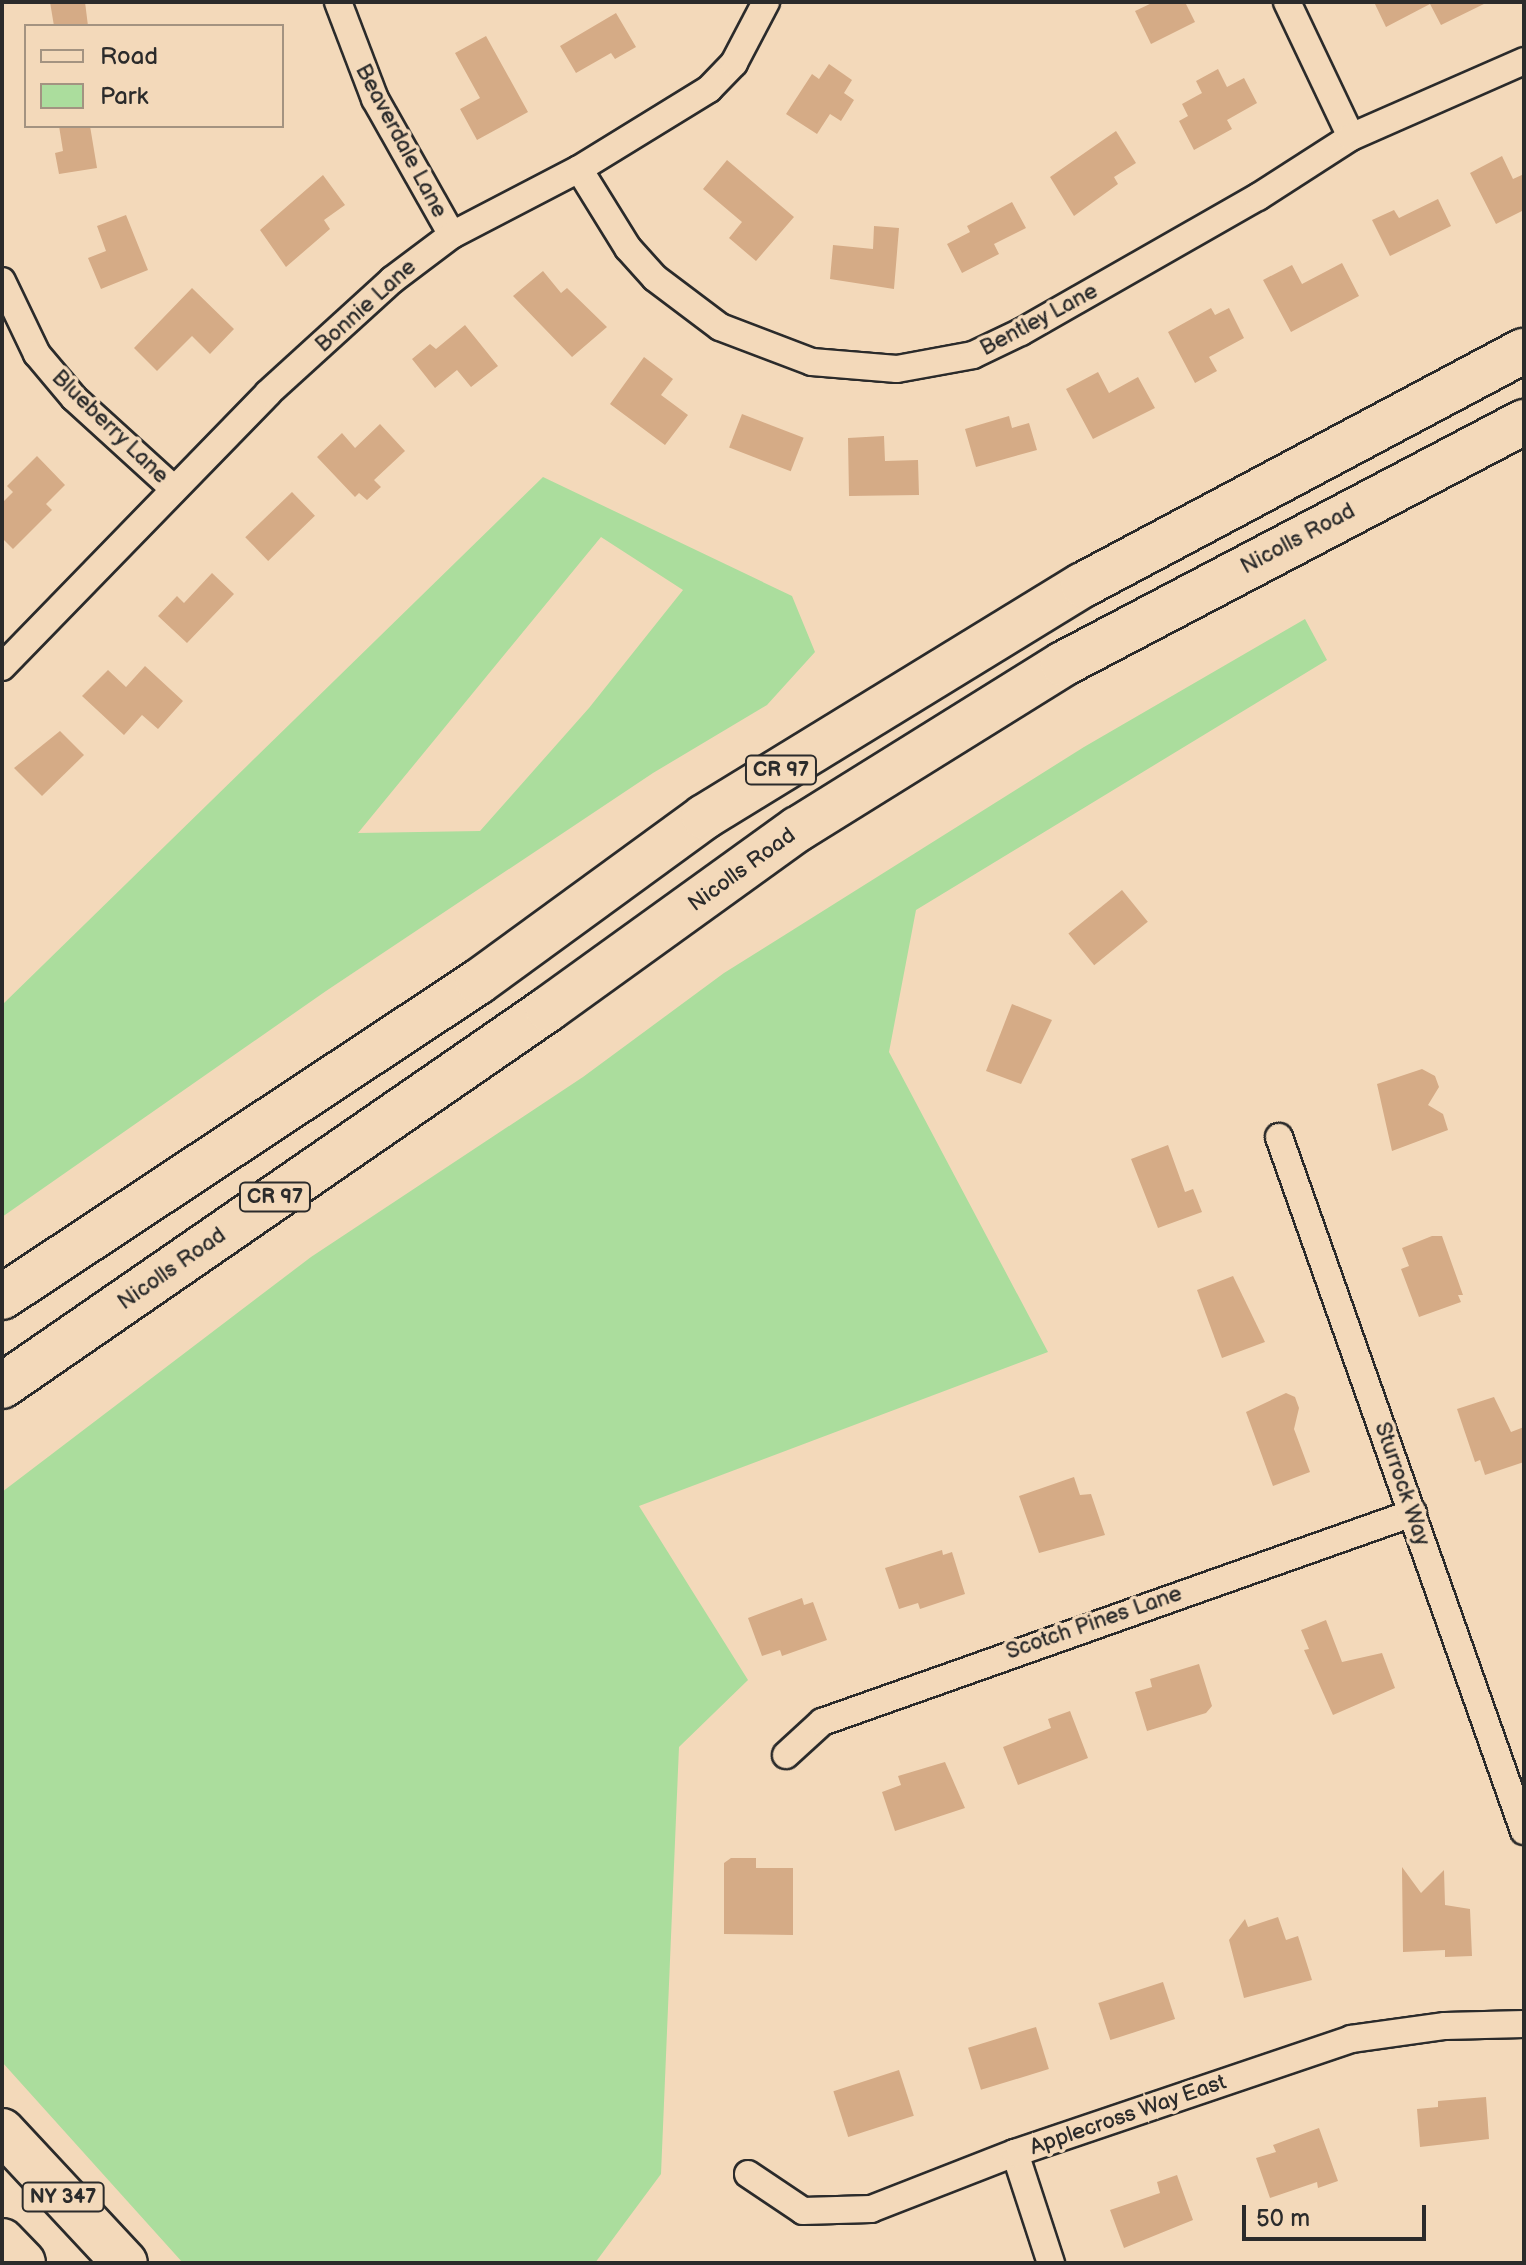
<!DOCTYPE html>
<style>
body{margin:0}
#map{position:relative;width:1526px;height:2265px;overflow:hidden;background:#f3d9ba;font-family:"Balsamiq Sans",sans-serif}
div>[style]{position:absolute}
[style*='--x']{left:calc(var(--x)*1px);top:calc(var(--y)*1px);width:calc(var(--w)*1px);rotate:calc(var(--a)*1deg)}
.green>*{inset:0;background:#abdd9d}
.building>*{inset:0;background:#d5ab86;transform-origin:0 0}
.roads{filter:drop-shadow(2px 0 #2b2b2b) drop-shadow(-2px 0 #2b2b2b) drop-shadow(0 2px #2b2b2b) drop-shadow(0 -2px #2b2b2b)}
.street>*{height:26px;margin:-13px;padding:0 13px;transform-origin:13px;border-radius:13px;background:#f3d9ba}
.highway>*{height:44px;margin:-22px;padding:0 22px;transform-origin:22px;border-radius:22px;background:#f3d9ba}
span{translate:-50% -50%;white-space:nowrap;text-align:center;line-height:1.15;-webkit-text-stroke:7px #f3d9ba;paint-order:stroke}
.shield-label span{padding:2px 6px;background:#f3d9ba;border:2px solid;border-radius:6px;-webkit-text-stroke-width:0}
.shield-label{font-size:20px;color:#2b2b2b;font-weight:700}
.street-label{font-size:22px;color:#2b2b2b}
.frame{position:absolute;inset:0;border:4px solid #2b2b2b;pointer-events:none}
.legend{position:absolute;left:24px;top:24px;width:260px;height:104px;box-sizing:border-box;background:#f3d9ba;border:2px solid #a39381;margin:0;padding:10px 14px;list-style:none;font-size:24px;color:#2b2b2b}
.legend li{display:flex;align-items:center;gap:16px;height:40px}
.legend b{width:40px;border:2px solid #a39381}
.scale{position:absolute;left:1242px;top:2205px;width:184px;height:36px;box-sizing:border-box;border:4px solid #2b2b2b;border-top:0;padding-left:10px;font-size:24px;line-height:28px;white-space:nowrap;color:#2b2b2b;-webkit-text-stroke:6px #f3d9ba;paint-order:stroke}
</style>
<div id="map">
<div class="green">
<i style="clip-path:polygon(evenodd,543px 477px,792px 596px,815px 652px,767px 705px,653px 773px,326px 991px,2px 1217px,2px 1005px,543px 477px,601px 537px,683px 590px,589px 708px,480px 831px,358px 833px,601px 537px)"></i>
<i style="clip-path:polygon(1305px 619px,1327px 660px,916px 910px,889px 1052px,1048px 1352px,639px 1506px,748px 1680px,679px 1747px,661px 2174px,595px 2263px,183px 2263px,2px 2062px,2px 1492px,311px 1257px,583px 1077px,724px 973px,1084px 747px)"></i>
</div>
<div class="building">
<i style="clip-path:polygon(50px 2px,85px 2px,88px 26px,54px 26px)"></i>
<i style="clip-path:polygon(1154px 2px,1185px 2px,1195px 22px,1151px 44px,1135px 11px)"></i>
<i style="clip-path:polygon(1374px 2px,1488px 2px,1441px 25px,1430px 4px,1386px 27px)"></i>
<i style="clip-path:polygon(616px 13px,636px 47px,615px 59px,611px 53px,576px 73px,560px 46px)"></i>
<i style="clip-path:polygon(486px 36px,528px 112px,477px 140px,460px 109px,480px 98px,455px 53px)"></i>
<i style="clip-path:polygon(829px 64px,852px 80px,844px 93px,854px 100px,841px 121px,830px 114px,817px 134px,786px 114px,812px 74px,819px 79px)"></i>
<i style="clip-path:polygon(1218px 69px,1227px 87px,1244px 78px,1257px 103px,1227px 120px,1232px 129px,1194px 150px,1179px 121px,1188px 116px,1182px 104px,1202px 93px,1196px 81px)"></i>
<i style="clip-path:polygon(59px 126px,90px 126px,97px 168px,59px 174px,55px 153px,63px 151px)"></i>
<i style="clip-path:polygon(1116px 131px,1136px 163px,1114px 177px,1118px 184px,1074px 216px,1050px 177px)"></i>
<i style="clip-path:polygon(1502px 156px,1513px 179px,1524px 174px,1524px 210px,1496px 224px,1470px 173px)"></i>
<i style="clip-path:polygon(727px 160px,794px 217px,756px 261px,729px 238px,742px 222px,703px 189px)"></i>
<i style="clip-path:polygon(323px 175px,345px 205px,324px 220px,330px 229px,286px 267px,260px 230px)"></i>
<i style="clip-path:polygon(1438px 199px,1451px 226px,1390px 256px,1372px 220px,1394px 210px,1399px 218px)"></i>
<i style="clip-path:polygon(1012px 202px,1026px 228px,994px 244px,999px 254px,962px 273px,947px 244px,970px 232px,967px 226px)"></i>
<i style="clip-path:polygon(126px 215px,148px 270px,101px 289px,88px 258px,106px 251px,97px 226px)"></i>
<i style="clip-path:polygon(874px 226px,899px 228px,894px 289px,830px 279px,833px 245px,873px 249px)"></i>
<i style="clip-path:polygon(1342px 263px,1359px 296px,1291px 332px,1263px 280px,1292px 265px,1302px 284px)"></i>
<i style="clip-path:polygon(543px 271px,561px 293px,567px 288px,607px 327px,572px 357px,513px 296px)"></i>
<i style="clip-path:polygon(192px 288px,234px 329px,210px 354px,192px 336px,157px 371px,134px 348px)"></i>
<i style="clip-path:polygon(1211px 308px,1215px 315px,1229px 308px,1244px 338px,1209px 357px,1217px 371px,1195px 383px,1168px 332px)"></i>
<i style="clip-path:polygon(465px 325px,498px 366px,471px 387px,457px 370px,435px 388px,412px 359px,430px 344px,436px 349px)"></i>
<i style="clip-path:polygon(644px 357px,673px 379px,661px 395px,688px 415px,665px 445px,610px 404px)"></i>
<i style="clip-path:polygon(1098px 372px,1109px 393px,1138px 377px,1155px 408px,1093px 439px,1066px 389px)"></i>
<i style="left:742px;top:414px;width:66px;height:36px;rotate:21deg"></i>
<i style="clip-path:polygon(1009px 416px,1012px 428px,1029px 423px,1037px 450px,976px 467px,965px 429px)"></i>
<i style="clip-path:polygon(380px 424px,405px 451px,374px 480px,381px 487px,367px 500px,359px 493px,355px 497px,317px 457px,342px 433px,355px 448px)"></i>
<i style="clip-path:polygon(884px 436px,885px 461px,918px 460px,919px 495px,849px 496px,848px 438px)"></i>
<i style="clip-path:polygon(37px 456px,65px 485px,46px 504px,52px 510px,13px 549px,2px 538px,2px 503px,13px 492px,7px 486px)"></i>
<i style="left:292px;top:492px;width:33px;height:65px;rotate:46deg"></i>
<i style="clip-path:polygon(212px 573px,234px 594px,187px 643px,158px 616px,177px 596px,184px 603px)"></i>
<i style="clip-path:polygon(145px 666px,183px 701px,158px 729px,142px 715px,124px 735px,82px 696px,108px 670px,126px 687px)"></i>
<i style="clip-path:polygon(60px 731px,84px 755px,42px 796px,14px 768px)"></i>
<i style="left:1122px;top:890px;width:41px;height:69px;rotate:51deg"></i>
<i style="clip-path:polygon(1012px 1004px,1052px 1020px,1021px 1084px,986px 1071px)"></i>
<i style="clip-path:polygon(1422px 1069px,1435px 1076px,1439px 1087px,1428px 1105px,1443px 1114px,1448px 1130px,1392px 1151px,1377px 1084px)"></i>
<i style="clip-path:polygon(1168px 1145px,1185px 1192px,1193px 1189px,1202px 1212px,1158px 1228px,1131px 1159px)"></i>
<i style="clip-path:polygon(1432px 1236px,1442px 1236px,1463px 1295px,1458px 1295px,1461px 1302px,1419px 1317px,1401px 1269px,1409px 1266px,1402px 1248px)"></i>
<i style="clip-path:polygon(1233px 1276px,1265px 1342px,1222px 1358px,1197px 1290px)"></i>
<i style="clip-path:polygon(1286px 1393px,1295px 1397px,1299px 1408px,1294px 1429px,1310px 1472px,1273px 1486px,1246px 1412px)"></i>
<i style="clip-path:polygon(1494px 1397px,1511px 1432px,1524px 1427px,1524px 1462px,1485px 1475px,1480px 1460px,1475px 1462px,1457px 1409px)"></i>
<i style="clip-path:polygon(1074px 1477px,1080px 1495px,1091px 1494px,1105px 1535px,1039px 1553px,1019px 1496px)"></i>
<i style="clip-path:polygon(942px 1550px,943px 1555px,952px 1552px,965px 1594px,920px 1609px,918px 1603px,899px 1609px,885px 1568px)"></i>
<i style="clip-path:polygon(802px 1598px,804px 1605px,813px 1602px,827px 1640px,782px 1656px,780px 1650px,762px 1656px,748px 1618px)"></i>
<i style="clip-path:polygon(1326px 1620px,1342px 1662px,1382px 1653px,1395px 1688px,1333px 1715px,1304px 1650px,1309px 1649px,1301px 1630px)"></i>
<i style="clip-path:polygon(1199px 1664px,1212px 1706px,1206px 1713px,1147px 1731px,1135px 1692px,1152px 1687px,1150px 1679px)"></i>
<i style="clip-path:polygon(1070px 1711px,1088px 1758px,1018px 1785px,1003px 1747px,1051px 1728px,1048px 1719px)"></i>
<i style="clip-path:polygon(945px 1762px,965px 1808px,895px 1831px,882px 1792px,901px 1785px,898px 1776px)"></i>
<i style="clip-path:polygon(731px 1858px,756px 1858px,756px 1868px,793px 1868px,793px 1935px,724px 1934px,724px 1863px)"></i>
<i style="clip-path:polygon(1402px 1867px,1421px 1893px,1444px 1870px,1445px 1905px,1470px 1909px,1472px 1956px,1445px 1957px,1445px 1950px,1403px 1952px)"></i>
<i style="clip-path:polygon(1278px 1917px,1286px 1940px,1298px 1936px,1312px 1980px,1244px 1998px,1229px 1940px,1245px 1919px,1248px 1927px)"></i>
<i style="left:1163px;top:1982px;width:39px;height:68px;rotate:72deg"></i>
<i style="left:1036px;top:2027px;width:44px;height:71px;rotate:73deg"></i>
<i style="left:899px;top:2070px;width:48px;height:69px;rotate:72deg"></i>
<i style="clip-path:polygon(1486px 2097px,1489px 2139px,1420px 2147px,1417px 2109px,1438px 2107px,1438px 2101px)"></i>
<i style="clip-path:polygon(1319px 2128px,1338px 2181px,1318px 2188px,1317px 2182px,1270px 2198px,1256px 2158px,1276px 2152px,1273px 2145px)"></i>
<i style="clip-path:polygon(1177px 2175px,1193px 2220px,1124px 2248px,1110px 2210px,1160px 2193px,1157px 2182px)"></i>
</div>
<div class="roads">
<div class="street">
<i style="--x:338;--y:2;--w:104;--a:69.1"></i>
<i style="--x:375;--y:99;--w:156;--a:60.5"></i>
<i style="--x:1287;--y:2;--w:149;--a:64.6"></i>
<i style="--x:579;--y:169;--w:93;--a:58.2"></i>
<i style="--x:628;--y:248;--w:40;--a:48"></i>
<i style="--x:655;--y:278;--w:81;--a:37"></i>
<i style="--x:720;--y:327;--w:98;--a:20.8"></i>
<i style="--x:812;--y:362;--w:85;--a:4.7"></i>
<i style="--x:897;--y:369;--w:77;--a:-10.4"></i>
<i style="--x:973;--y:355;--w:53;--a:-25.6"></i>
<i style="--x:1021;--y:332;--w:273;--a:-29.7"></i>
<i style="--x:1258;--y:197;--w:111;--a:-32.8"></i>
<i style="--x:1351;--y:137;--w:189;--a:-23.7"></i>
<i style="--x:2;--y:281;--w:81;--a:64.4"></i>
<i style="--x:37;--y:354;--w:57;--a:49.9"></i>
<i style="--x:74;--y:398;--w:135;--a:42.3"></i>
<i style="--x:2;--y:667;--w:382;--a:-45.8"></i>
<i style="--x:268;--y:393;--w:168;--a:-42.3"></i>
<i style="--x:392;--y:280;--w:75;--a:-36.9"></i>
<i style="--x:452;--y:235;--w:143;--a:-27.5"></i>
<i style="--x:579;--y:169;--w:153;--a:-31.6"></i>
<i style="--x:709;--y:89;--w:36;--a:-46"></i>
<i style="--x:734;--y:63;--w:69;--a:-62.3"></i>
<i style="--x:1279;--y:1137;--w:736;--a:70.56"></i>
<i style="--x:786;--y:1755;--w:49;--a:-42.5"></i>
<i style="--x:822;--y:1722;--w:627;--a:-19.48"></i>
<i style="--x:1015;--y:2153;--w:116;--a:71.9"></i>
<i style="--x:748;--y:2174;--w:66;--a:33.9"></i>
<i style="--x:803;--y:2211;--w:68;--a:-1.7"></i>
<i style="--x:871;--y:2209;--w:155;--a:-21.3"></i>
<i style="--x:1015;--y:2153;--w:355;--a:-18.7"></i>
<i style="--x:1351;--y:2039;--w:95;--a:-7.9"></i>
<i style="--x:1445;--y:2026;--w:79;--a:-1.5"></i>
</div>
<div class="highway">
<i style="--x:2;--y:1297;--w:571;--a:-33.5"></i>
<i style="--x:478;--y:982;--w:280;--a:-36.1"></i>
<i style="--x:704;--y:817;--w:444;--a:-31.5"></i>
<i style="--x:1083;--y:585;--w:499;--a:-28"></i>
<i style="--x:2;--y:1386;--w:664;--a:-34.62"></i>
<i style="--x:548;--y:1009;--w:308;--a:-35.8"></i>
<i style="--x:798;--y:829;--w:312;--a:-31.9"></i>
<i style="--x:1063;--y:664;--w:521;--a:-27.7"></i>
<i style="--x:2;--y:2131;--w:180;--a:47"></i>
<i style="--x:2;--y:2241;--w:30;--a:46"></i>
</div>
</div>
<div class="shield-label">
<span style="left:781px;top:770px">CR 97</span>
<span style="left:275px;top:1197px">CR 97</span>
<span style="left:63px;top:2197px">NY 347</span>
</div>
<div class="street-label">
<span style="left:401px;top:141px;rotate:62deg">Beaverdale Lane</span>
<span style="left:366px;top:306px;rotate:-42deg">Bonnie Lane</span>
<span style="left:1039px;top:320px;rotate:-28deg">Bentley Lane</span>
<span style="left:110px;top:427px;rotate:44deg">Blueberry Lane</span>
<span style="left:1298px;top:539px;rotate:-28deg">Nicolls Road</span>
<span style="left:742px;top:870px;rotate:-36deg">Nicolls Road</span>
<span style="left:172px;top:1269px;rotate:-35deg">Nicolls Road</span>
<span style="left:1402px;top:1484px;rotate:71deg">Sturrock Way</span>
<span style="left:1094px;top:1623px;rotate:-19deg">Scotch Pines Lane</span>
<span style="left:1128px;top:2115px;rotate:-19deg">Applecross Way East</span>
</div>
<div class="frame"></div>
<ul class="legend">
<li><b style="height:10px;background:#f3d9ba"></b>Road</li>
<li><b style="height:22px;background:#abdd9d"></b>Park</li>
</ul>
<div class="scale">50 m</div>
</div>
